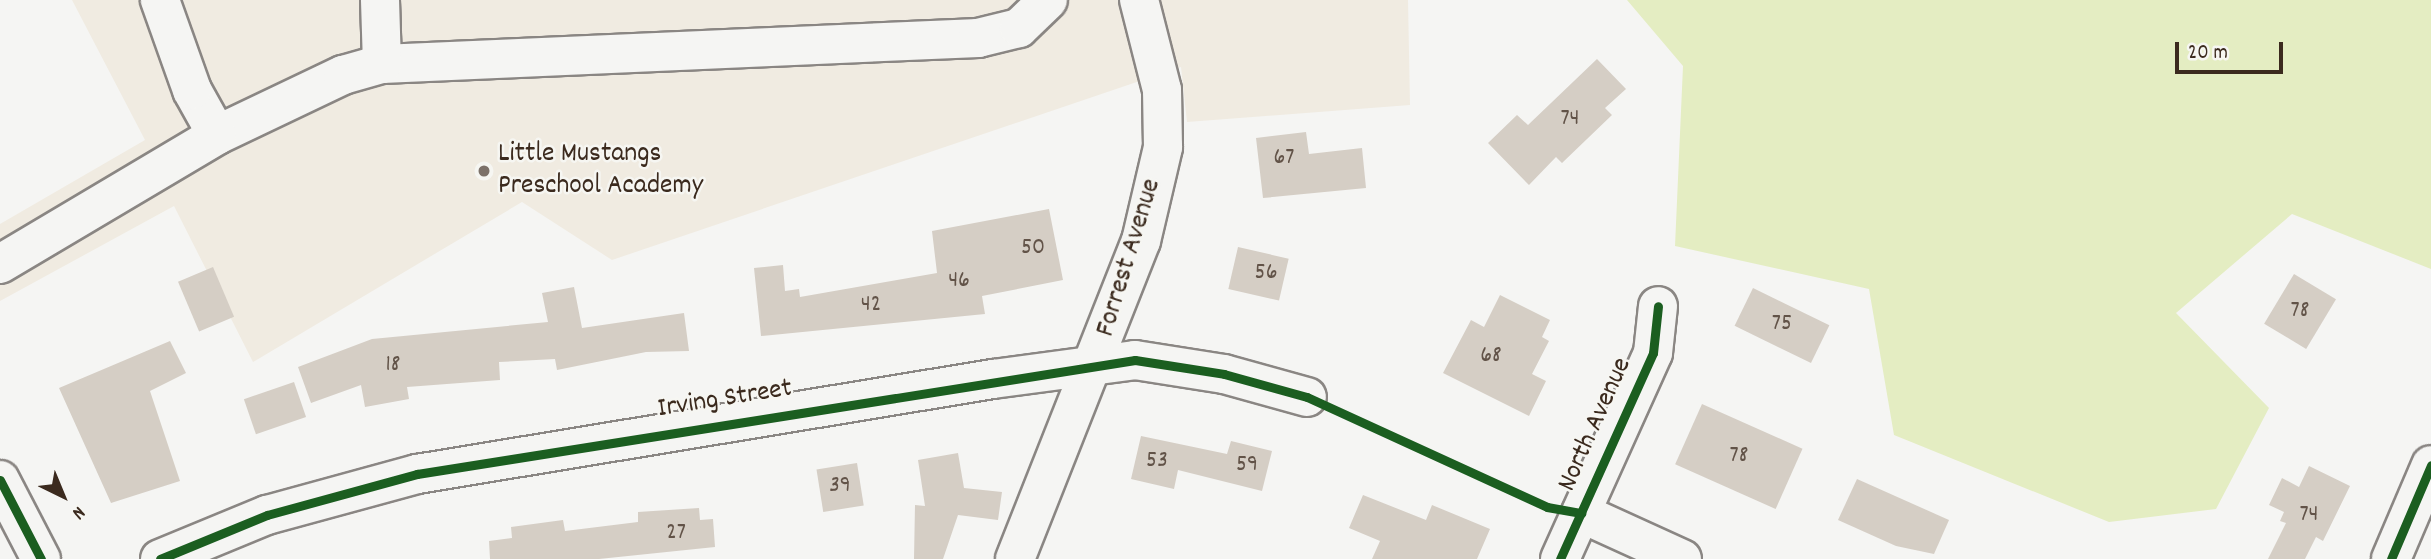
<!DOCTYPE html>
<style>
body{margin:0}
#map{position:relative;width:2431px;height:559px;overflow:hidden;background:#f5f5f3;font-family:Dekko,sans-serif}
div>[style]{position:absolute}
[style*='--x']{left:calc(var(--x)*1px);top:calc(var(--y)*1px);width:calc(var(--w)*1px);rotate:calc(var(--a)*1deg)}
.built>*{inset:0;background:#f0ebe1}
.green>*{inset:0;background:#e4edc2}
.building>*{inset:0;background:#d5cec5;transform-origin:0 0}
.roads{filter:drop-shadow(2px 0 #8a8683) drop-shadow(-2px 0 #8a8683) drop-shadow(0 2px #8a8683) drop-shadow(0 -2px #8a8683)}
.minor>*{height:38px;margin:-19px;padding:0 19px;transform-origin:19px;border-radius:19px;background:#f5f5f3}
.cycleway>*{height:9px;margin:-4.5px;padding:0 4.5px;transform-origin:4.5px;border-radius:4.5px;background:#1b5e20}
.dots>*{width:19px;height:19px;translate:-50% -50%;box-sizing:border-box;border:4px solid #f6f6f2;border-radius:50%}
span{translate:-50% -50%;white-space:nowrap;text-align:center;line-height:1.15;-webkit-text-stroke:5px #f6f6f2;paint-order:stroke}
.number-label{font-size:24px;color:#625348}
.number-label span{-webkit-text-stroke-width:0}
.poi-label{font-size:28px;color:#3b2a1e}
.left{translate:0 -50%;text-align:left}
.street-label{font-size:28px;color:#3b2a1e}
.north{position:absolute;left:28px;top:461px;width:70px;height:70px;-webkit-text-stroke:5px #f6f6f2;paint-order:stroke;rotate:137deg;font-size:19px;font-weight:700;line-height:28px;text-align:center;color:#3b2a1e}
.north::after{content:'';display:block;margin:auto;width:24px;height:32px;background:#3b2a1e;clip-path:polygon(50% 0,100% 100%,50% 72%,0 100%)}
.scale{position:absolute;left:2175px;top:42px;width:108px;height:32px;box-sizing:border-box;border:4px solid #3b2a1e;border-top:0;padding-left:9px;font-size:21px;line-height:24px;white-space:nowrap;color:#3b2a1e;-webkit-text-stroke:5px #f6f6f2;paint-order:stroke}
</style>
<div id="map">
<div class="built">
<i style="clip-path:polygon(72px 0,1408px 0,1410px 105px,1187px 122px,1181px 67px,612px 260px,522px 202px,253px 362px,174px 206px,0 301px,0 224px,145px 140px)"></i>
</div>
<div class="green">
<i style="clip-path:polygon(1627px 0,2431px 0,2431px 269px,2292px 214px,2176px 313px,2269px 408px,2216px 509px,2109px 522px,1894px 435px,1869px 289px,1675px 246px,1683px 66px)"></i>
</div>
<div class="building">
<i style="clip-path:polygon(1597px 59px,1626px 89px,1605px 108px,1612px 115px,1562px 163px,1556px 157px,1529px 185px,1488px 143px,1517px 115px,1528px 125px)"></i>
<i style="clip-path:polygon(1306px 132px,1309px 154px,1362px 148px,1366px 188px,1263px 198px,1256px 138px)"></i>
<i style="clip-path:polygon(1049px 209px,1063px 280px,982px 296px,985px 314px,761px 336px,754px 268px,783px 265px,785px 291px,799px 289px,800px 297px,937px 273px,932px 231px)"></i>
<i style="left:1238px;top:247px;width:52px;height:43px;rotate:13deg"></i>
<i style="left:213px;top:267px;width:54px;height:38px;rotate:67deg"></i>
<i style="left:2294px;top:274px;width:49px;height:58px;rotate:31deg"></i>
<i style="clip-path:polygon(574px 287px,582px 328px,684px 313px,689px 351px,646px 352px,557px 370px,555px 359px,499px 362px,500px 380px,407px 387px,409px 399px,365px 407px,361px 385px,311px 403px,298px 367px,372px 339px,548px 322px,542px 293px)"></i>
<i style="left:1753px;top:288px;width:85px;height:42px;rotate:26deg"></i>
<i style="clip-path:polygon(1500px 295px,1550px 320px,1542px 337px,1549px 341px,1532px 374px,1546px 381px,1529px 416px,1443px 373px,1471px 320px,1484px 327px)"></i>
<i style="clip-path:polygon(170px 341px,186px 373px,150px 391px,180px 481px,111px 503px,59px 388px)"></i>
<i style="left:294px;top:382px;width:37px;height:53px;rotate:71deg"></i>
<i style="left:1702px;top:404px;width:110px;height:66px;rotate:24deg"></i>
<i style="clip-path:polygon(1141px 436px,1227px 454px,1231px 441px,1272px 451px,1262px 491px,1178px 470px,1174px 489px,1131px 479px)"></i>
<i style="clip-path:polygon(958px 453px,964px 488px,1002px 492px,998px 520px,958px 515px,943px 559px,914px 559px,915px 505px,925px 506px,918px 460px)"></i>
<i style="left:857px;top:463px;width:43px;height:41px;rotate:81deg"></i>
<i style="clip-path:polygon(2309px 466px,2350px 486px,2323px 541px,2316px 537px,2305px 559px,2268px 559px,2286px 523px,2280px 521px,2284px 512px,2269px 505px,2282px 478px,2299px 487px)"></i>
<i style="clip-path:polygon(1857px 479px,1949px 520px,1934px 554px,1896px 546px,1838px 520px)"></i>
<i style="clip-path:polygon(1363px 495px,1426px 520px,1432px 505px,1490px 529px,1477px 559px,1372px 559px,1380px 541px,1349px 528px)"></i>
<i style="clip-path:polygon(699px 508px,700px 520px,713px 519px,715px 547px,599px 559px,490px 559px,489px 541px,512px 538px,511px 527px,563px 520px,565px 531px,638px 522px,638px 512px)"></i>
</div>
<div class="roads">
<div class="minor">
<i style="--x:382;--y:64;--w:597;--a:-2.5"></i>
<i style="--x:978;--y:38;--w:42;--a:-13.7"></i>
<i style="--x:1019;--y:28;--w:40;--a:-44"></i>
<i style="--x:217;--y:135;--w:140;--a:-25.5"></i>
<i style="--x:343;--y:75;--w:41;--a:-15.8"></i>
<i style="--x:382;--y:64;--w:64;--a:-91.8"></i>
<i style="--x:0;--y:264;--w:252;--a:-30.7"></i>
<i style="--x:217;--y:135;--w:51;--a:-119.1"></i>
<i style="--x:192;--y:90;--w:96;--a:-109.6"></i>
<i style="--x:0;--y:480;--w:89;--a:62.6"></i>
<i style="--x:1581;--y:513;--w:111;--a:24.5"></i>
<i style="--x:160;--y:559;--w:116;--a:-22.4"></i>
<i style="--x:267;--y:515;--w:156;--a:-15.3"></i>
<i style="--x:417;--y:474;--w:584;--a:-9.37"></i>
<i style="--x:993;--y:379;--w:143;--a:-7.6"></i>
<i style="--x:1135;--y:360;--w:90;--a:8.9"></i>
<i style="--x:1224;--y:374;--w:86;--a:15.5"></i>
<i style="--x:1015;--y:559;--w:342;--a:-68.4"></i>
<i style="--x:1141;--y:241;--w:97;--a:-76.8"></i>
<i style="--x:1163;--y:147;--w:57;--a:-91"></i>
<i style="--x:1162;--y:90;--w:93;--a:-104.3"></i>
<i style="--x:1560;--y:559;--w:226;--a:-65.7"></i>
<i style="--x:1653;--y:353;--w:47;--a:-83.9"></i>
<i style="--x:2391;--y:559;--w:102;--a:-66.9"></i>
</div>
</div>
<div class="cycleway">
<i style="--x:0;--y:480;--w:89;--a:62.6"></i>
<i style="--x:160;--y:559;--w:116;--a:-22.4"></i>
<i style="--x:267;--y:515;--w:156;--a:-15.3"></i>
<i style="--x:417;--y:474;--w:727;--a:-9.02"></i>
<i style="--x:1135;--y:360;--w:90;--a:8.9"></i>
<i style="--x:1224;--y:374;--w:86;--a:15.5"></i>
<i style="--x:1307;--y:397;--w:264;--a:24.6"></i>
<i style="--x:1547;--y:507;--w:35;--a:10"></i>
<i style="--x:1560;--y:559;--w:226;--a:-65.7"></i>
<i style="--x:1653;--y:353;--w:47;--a:-83.9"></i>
<i style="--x:2391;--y:559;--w:102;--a:-66.9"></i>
</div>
<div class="dots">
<i style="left:484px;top:171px;background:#7c7169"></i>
</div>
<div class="number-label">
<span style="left:1570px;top:120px">74</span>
<span style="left:1284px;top:159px">67</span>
<span style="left:1033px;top:249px">50</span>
<span style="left:1266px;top:274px">56</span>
<span style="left:959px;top:282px">46</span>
<span style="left:871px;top:306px">42</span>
<span style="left:2300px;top:312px">78</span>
<span style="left:1782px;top:325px">75</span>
<span style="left:1491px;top:357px">68</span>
<span style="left:393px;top:366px">18</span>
<span style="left:1739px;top:457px">78</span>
<span style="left:1157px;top:462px">53</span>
<span style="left:1247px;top:466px">59</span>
<span style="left:840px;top:487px">39</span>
<span style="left:2309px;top:516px">74</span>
<span style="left:676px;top:534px">27</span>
</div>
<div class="poi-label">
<span class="left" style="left:498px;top:171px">Little Mustangs<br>Preschool Academy</span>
</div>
<div class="street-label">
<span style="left:1130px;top:258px;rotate:-73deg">Forrest Avenue</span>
<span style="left:725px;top:400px;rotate:-9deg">Irving Street</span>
<span style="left:1596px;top:425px;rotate:-66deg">North Avenue</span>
</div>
<div class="north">N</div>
<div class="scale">20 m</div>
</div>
